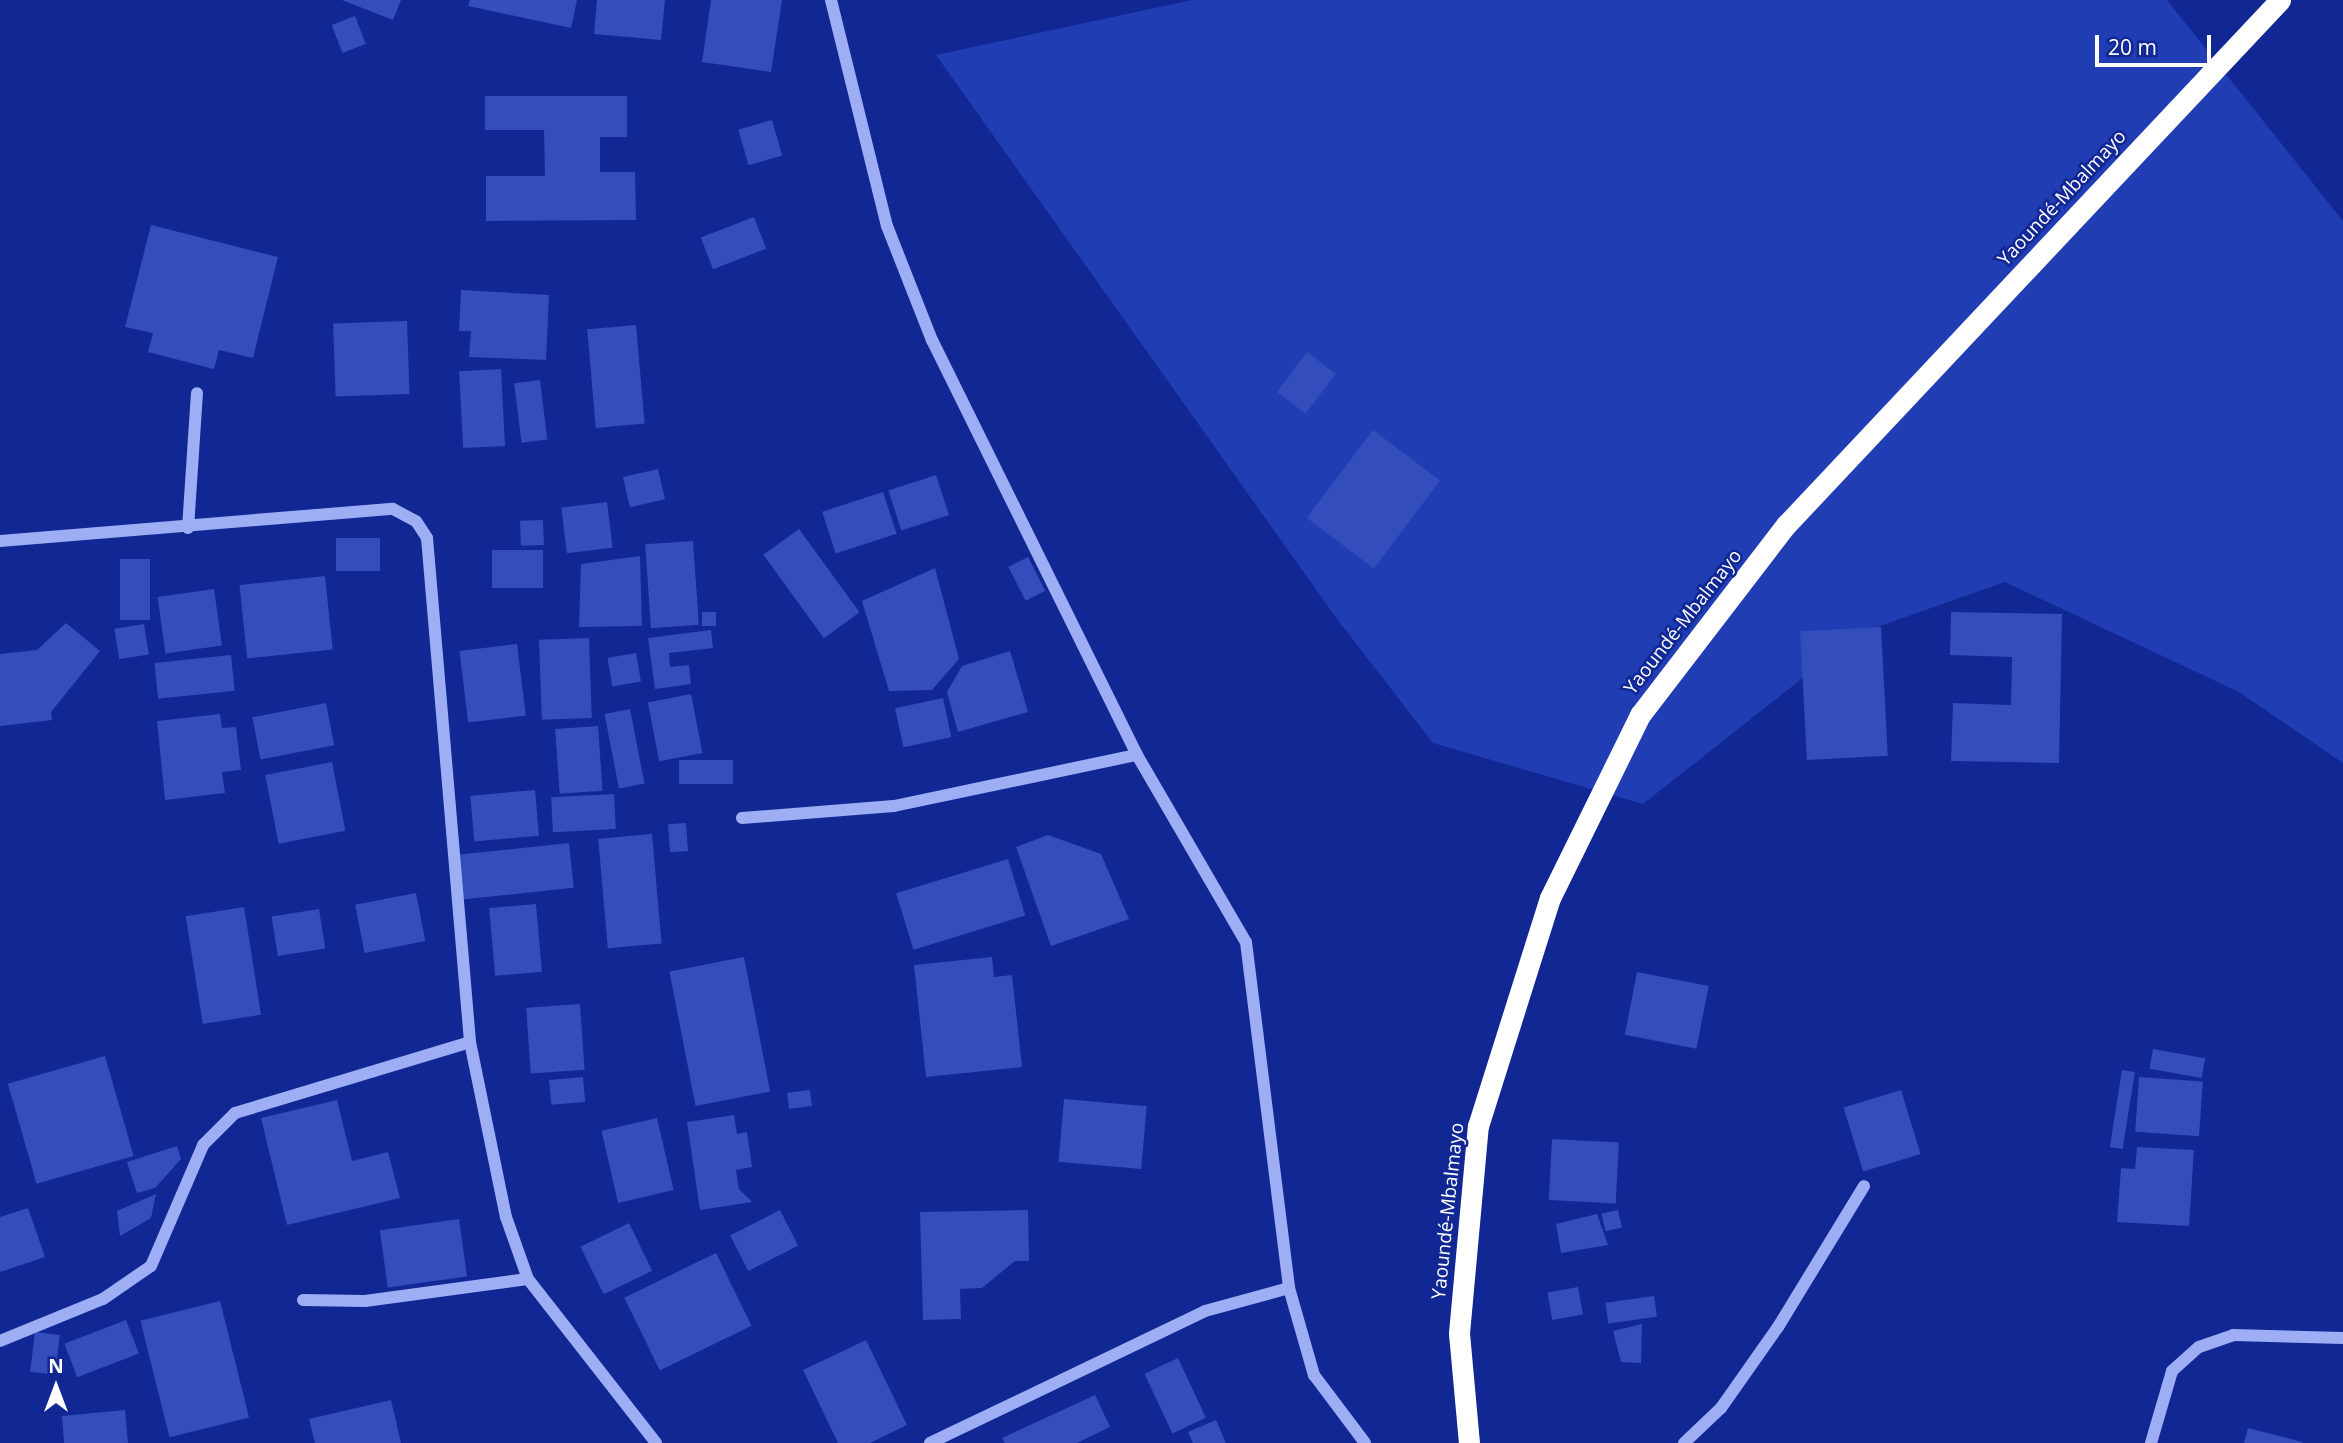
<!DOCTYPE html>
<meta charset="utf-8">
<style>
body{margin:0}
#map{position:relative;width:2343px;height:1443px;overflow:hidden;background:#102794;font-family:"Open Sans",sans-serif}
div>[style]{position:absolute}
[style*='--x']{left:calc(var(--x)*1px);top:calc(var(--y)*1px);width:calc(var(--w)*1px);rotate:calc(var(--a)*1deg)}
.green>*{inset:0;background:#213db4}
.building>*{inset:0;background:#344dbc;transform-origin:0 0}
.minor>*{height:12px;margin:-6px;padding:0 6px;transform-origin:6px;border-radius:6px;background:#9daef4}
.highway>*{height:21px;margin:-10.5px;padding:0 10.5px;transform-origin:10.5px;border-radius:10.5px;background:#fff}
span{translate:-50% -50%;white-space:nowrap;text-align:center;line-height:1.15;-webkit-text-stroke:5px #102794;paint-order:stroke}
.street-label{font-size:19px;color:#fff}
.north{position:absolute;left:21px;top:1352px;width:70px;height:70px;-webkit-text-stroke:5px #102794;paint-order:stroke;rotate:0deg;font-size:19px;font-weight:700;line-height:28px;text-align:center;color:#fff}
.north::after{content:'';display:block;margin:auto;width:24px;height:32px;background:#fff;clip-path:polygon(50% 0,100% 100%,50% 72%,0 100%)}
.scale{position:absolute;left:2095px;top:35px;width:116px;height:32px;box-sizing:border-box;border:4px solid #fff;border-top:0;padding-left:9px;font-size:21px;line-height:24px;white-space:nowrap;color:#fff;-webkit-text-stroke:5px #102794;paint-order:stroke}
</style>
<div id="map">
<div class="green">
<i style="clip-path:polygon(1192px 0,2167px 0,2343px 221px,2343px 763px,2239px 692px,2005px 582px,1860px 633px,1643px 804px,1433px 743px,1337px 619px,936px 55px)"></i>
</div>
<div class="building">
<i style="clip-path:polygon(342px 0,401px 0,393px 20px)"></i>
<i style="clip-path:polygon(470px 0,577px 0,571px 28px,468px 6px)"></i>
<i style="clip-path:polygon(597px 0,665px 0,661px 40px,594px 34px)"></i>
<i style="clip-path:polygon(711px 0,782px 0,771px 72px,702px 62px)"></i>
<i style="left:355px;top:16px;width:30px;height:25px;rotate:69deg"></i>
<i style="clip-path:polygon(485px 96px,627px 96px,627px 137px,600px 137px,600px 172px,635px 172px,636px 220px,486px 221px,486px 176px,545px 176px,544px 130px,485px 130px)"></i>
<i style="left:772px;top:120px;width:37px;height:35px;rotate:74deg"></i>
<i style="left:754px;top:217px;width:34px;height:57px;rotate:69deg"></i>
<i style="clip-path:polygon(151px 225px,278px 257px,253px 358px,219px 350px,214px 369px,148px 352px,153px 333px,125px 327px)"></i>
<i style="clip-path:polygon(461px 290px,549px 295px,546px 360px,469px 357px,471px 331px,459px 331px)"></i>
<i style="left:407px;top:321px;width:73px;height:74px;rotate:88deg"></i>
<i style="left:636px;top:325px;width:99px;height:49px;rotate:85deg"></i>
<i style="left:1307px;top:352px;width:36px;height:50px;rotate:37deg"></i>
<i style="left:501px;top:369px;width:77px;height:42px;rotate:87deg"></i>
<i style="left:540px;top:380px;width:60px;height:26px;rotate:83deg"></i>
<i style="left:1373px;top:430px;width:84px;height:110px;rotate:37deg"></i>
<i style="left:658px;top:469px;width:31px;height:36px;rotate:77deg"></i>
<i style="left:936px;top:475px;width:42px;height:50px;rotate:72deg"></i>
<i style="left:883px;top:492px;width:44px;height:64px;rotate:72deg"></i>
<i style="left:607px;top:502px;width:46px;height:46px;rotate:83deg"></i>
<i style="left:543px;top:520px;width:25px;height:23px;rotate:88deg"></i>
<i style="left:799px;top:529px;width:103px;height:44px;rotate:54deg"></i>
<i style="left:336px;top:538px;width:44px;height:33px"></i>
<i style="left:693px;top:541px;width:84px;height:48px;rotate:86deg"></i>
<i style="left:492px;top:550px;width:51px;height:38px"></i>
<i style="clip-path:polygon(640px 556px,642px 626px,579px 627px,581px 564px)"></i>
<i style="left:1028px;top:557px;width:38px;height:22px;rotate:63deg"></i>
<i style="left:120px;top:559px;width:30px;height:61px"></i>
<i style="clip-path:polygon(935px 568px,959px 659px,932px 690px,889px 691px,862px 601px)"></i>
<i style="left:325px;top:576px;width:74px;height:86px;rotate:84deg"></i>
<i style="left:214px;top:589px;width:57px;height:57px;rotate:82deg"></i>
<i style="left:702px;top:612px;width:14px;height:14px"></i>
<i style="clip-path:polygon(1951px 612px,2062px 614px,2059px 763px,1951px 761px,1953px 703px,2011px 705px,2012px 657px,1950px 655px)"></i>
<i style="clip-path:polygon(66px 623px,100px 651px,51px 712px,52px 720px,0 726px,0 654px,37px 650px)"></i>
<i style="left:144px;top:624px;width:31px;height:30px;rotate:81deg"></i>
<i style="left:1881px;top:627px;width:129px;height:81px;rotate:87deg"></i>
<i style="clip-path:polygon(711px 630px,713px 648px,669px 653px,670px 667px,689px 665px,691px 684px,655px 689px,648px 638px)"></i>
<i style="left:589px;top:638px;width:80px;height:50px;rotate:88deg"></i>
<i style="left:517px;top:644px;width:72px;height:58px;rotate:83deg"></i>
<i style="clip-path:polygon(1010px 651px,1028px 712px,958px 732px,947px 692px,962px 666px)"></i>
<i style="left:636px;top:653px;width:29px;height:29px;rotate:80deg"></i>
<i style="left:231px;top:655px;width:36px;height:77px;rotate:84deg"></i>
<i style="left:691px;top:694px;width:60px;height:44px;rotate:79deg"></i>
<i style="left:943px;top:698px;width:40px;height:49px;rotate:78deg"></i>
<i style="left:326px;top:703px;width:43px;height:75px;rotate:79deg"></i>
<i style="left:630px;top:709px;width:76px;height:26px;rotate:79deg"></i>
<i style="clip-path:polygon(220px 714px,222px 728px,236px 727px,241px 770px,222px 772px,225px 793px,165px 800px,157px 721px)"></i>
<i style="left:598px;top:726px;width:65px;height:43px;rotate:86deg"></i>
<i style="left:733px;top:760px;width:24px;height:54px;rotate:90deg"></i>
<i style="left:332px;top:762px;width:70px;height:68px;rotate:79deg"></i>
<i style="left:535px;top:790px;width:46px;height:65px;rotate:85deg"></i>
<i style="left:614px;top:794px;width:35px;height:63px;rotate:87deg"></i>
<i style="left:686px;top:823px;width:28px;height:18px;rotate:86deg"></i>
<i style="left:652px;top:834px;width:110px;height:54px;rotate:85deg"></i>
<i style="clip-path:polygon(1048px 835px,1101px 854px,1129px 919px,1051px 946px,1016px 847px)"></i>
<i style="left:569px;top:843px;width:45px;height:112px;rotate:84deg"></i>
<i style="left:1008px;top:859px;width:59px;height:117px;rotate:73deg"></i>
<i style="left:416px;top:893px;width:49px;height:62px;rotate:79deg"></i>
<i style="left:536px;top:904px;width:68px;height:47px;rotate:85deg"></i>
<i style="left:244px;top:907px;width:109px;height:59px;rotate:81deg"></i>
<i style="left:319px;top:909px;width:40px;height:48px;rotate:81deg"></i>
<i style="left:744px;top:957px;width:137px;height:76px;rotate:79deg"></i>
<i style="clip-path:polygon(992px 957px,994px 977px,1012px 975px,1022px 1067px,926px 1077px,914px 965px)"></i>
<i style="left:1637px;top:972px;width:73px;height:64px;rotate:11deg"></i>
<i style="left:580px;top:1004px;width:66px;height:54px;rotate:86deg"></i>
<i style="left:2153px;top:1049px;width:53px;height:20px;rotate:10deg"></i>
<i style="left:105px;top:1056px;width:104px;height:101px;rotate:74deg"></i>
<i style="left:2122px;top:1070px;width:13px;height:78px;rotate:9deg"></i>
<i style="left:583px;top:1077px;width:25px;height:34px;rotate:85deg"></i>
<i style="left:2139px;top:1077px;width:64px;height:55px;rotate:4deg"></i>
<i style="left:810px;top:1090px;width:16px;height:23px;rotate:83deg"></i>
<i style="left:1901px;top:1090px;width:67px;height:60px;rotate:73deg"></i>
<i style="left:1064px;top:1099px;width:83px;height:63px;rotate:5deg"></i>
<i style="clip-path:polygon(337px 1100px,352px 1161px,388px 1152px,400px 1198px,287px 1225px,261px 1118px)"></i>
<i style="clip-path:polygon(734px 1115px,737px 1134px,747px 1132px,752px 1167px,736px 1170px,739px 1189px,752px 1202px,700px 1210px,687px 1122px)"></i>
<i style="left:657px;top:1118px;width:74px;height:57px;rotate:77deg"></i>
<i style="left:1552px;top:1139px;width:67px;height:61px;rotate:3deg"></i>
<i style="clip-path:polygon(177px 1146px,181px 1159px,155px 1188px,137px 1193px,127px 1162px)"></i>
<i style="clip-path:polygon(2137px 1147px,2194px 1150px,2189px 1226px,2117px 1222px,2121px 1168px,2135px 1169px)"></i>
<i style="clip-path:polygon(156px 1194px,151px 1218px,120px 1236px,117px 1211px)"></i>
<i style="clip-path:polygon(28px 1208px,45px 1257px,0 1272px,0 1217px)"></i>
<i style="left:780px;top:1210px;width:40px;height:56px;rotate:63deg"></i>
<i style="clip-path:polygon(1028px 1210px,1029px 1261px,1015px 1261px,982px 1288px,960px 1289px,961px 1319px,923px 1320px,920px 1212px)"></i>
<i style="left:1618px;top:1210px;width:18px;height:17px;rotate:77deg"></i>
<i style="clip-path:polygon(1597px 1214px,1608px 1245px,1561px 1253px,1556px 1224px)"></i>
<i style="left:459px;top:1219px;width:58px;height:80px;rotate:82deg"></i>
<i style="left:629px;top:1223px;width:53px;height:54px;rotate:64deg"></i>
<i style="left:716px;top:1253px;width:81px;height:102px;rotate:64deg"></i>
<i style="left:1578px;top:1287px;width:28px;height:31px;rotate:80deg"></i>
<i style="left:1654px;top:1296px;width:21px;height:49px;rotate:82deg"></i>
<i style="left:220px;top:1301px;width:120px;height:82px;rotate:76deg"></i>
<i style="left:126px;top:1320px;width:36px;height:66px;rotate:69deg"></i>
<i style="clip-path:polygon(1642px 1324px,1641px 1363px,1621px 1362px,1613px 1331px)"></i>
<i style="left:35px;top:1332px;width:25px;height:40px;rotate:7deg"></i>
<i style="clip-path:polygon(866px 1340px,907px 1425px,870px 1443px,838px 1443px,803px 1370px)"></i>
<i style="left:1178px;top:1358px;width:66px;height:37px;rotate:65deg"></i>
<i style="clip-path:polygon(1095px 1395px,1110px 1427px,1077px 1443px,1005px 1443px,1002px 1438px)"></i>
<i style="clip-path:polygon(391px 1400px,401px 1443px,315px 1443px,309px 1419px)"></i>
<i style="clip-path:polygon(125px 1410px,128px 1443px,64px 1443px,62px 1416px)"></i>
<i style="clip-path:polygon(1216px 1420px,1226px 1443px,1193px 1443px,1188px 1432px)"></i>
<i style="clip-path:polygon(2248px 1428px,2302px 1442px,2302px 1443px,2244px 1443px)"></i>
</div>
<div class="minor">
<i style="--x:831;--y:0;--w:233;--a:76.1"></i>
<i style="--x:887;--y:226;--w:123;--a:68.5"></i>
<i style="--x:932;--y:340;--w:463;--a:63.7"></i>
<i style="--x:1137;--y:755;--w:216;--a:59.8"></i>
<i style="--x:1246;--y:942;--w:349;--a:82.9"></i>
<i style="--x:1289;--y:1288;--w:91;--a:74"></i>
<i style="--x:1314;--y:1375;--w:85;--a:53.1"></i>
<i style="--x:188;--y:528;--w:135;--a:-86.2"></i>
<i style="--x:0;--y:541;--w:394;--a:-4.7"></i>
<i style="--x:393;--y:509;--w:26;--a:28"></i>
<i style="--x:416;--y:521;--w:20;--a:57"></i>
<i style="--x:427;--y:538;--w:506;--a:85.12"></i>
<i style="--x:470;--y:1042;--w:179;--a:78.4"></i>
<i style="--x:506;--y:1217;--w:66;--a:70.5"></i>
<i style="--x:528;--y:1279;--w:208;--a:52"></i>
<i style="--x:742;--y:818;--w:152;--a:-4.5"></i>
<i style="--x:894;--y:806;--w:248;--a:-11.9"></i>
<i style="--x:303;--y:1300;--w:62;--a:0.9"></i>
<i style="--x:365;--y:1301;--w:164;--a:-7.7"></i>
<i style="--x:0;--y:1341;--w:111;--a:-22.2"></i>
<i style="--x:103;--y:1299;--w:58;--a:-34.5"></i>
<i style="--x:151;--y:1266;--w:132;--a:-66.7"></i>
<i style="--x:203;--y:1145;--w:45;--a:-45"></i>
<i style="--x:235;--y:1113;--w:245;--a:-16.8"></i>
<i style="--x:930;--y:1443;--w:305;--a:-25.6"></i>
<i style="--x:1205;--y:1311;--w:87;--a:-15.3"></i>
<i style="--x:1684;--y:1443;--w:51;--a:-43.4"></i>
<i style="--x:1721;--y:1408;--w:99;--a:-54.9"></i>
<i style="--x:1778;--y:1327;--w:165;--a:-58.6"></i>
<i style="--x:2151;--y:1443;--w:75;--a:-73.7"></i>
<i style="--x:2172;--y:1371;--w:36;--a:-42"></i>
<i style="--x:2199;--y:1347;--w:36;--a:-19"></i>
<i style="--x:2233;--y:1335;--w:110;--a:1.6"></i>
</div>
<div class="highway">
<i style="--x:1469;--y:1443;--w:110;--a:-95.2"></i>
<i style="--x:1459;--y:1333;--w:208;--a:-84.8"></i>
<i style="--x:1478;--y:1126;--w:239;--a:-72.5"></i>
<i style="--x:1550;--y:898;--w:204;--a:-63.8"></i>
<i style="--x:1640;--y:715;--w:240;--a:-52.5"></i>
<i style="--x:1786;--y:525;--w:721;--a:-46.74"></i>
</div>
<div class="street-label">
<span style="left:2062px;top:198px;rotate:-47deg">Yaoundé-Mbalmayo</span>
<span style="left:1683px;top:622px;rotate:-52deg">Yaoundé-Mbalmayo</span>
<span style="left:1448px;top:1211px;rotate:-84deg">Yaoundé-Mbalmayo</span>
</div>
<div class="north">N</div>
<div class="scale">20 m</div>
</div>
